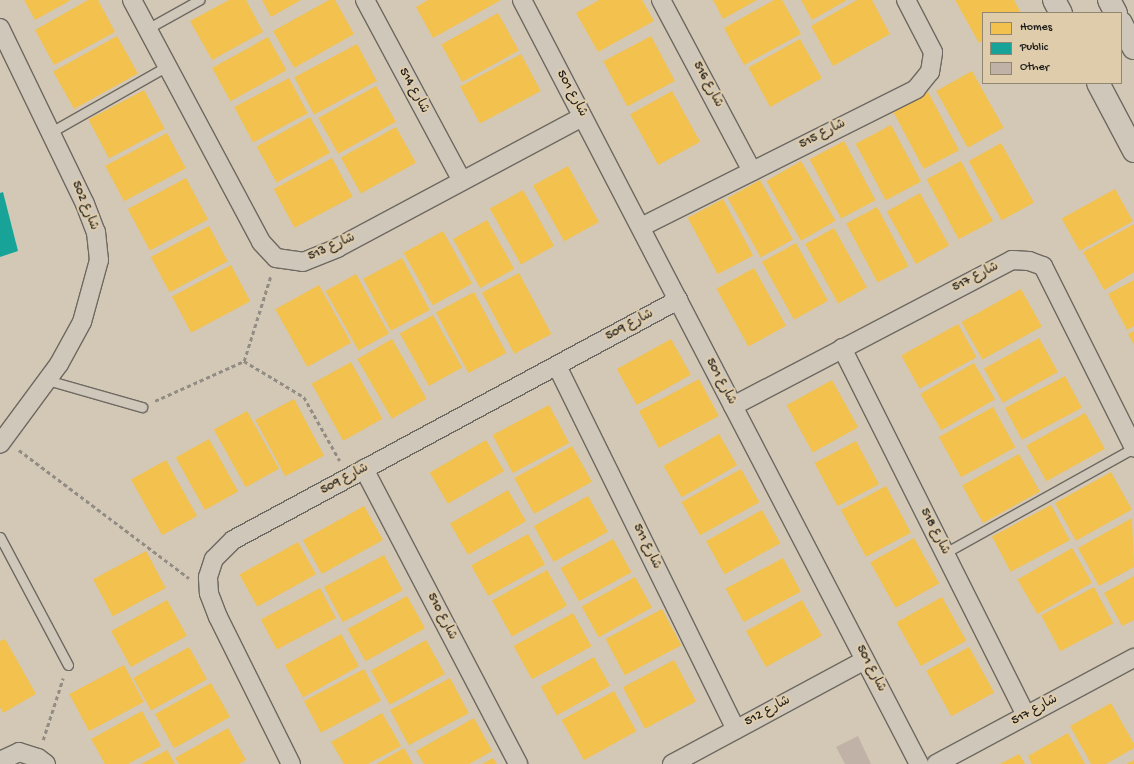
<!DOCTYPE html>
<meta charset="utf-8">
<style>
body{margin:0}
#map{position:relative;width:1134px;height:764px;overflow:hidden;background:#d3c8b6;font-family:"Gochi Hand","Playpen Sans Arabic",sans-serif}
div>[style]{position:absolute}
[style*='--x']{left:calc(var(--x)*1px);top:calc(var(--y)*1px);width:calc(var(--w)*1px);rotate:calc(var(--a)*1deg)}
.homes>*{inset:0;background:#f2c14e;transform-origin:0 0}
.public>*{inset:0;background:#17a398}
.building>*{inset:0;background:#c0b2a6}
.path>*{height:2.5px;margin-top:-1.25px;transform-origin:0;background:repeating-linear-gradient(90deg,#928d84 0 4px,transparent 0 7px)}
.roads{filter:drop-shadow(1px 0 #6e6961) drop-shadow(-1px 0 #6e6961) drop-shadow(0 1px #6e6961) drop-shadow(0 -1px #6e6961)}
.service>*{height:9px;margin:-4.5px;padding:0 4.5px;transform-origin:4.5px;border-radius:4.5px;background:#cfc7ba}
.minor>*{height:18px;margin:-9px;padding:0 9px;transform-origin:9px;border-radius:9px;background:#cfc7ba}
.tertiary>*{height:22px;margin:-11px;padding:0 11px;transform-origin:11px;border-radius:11px;background:#cfc7ba}
span{translate:-50% -50%;white-space:nowrap;text-align:center;line-height:1.15;-webkit-text-stroke:4px #dfccaa;paint-order:stroke}
.street-label{font-size:13px;color:#1c1c1c}
.legend{position:absolute;left:982px;top:12px;width:140px;height:72px;box-sizing:border-box;background:#dfccaa;border:1px solid #918671;margin:0;padding:5px 7px;list-style:none;font-size:12px;color:#1c1c1c}
.legend li{display:flex;align-items:center;gap:8px;height:20px}
.legend b{width:20px;border:1px solid #918671}
</style>
<div id="map">
<div class="homes">
<i style="clip-path:polygon(24px 0,71px 0,35px 20px)"></i>
<i style="clip-path:polygon(88px 0,98px 0,115px 32px,54px 65px,35px 30px)"></i>
<i style="clip-path:polygon(229px 0,246px 0,263px 32px,212px 60px,190px 21px)"></i>
<i style="clip-path:polygon(262px 0,301px 0,271px 17px)"></i>
<i style="clip-path:polygon(329px 0,335px 0,354px 34px,294px 68px,273px 31px)"></i>
<i style="clip-path:polygon(428px 0,501px 0,433px 38px,416px 7px)"></i>
<i style="clip-path:polygon(599px 0,642px 0,654px 21px,598px 52px,576px 13px)"></i>
<i style="clip-path:polygon(713px 0,757px 0,723px 19px)"></i>
<i style="clip-path:polygon(774px 0,782px 0,801px 34px,744px 65px,724px 28px)"></i>
<i style="clip-path:polygon(801px 0,847px 0,812px 20px)"></i>
<i style="clip-path:polygon(857px 0,872px 0,890px 34px,833px 66px,811px 26px)"></i>
<i style="clip-path:polygon(955px 0,1014px 0,1021px 13px,983px 13px,983px 40px,979px 43px)"></i>
<i style="left:498px;top:13px;width:43px;height:65px;rotate:61deg"></i>
<i style="left:117px;top:36px;width:43px;height:73px;rotate:61deg"></i>
<i style="left:651px;top:36px;width:51px;height:54px;rotate:62deg"></i>
<i style="left:268px;top:37px;width:38px;height:64px;rotate:61deg"></i>
<i style="left:800px;top:39px;width:45px;height:59px;rotate:61deg"></i>
<i style="left:357px;top:44px;width:42px;height:71px;rotate:62deg"></i>
<i style="left:521px;top:54px;width:42px;height:69px;rotate:62deg"></i>
<i style="left:972px;top:71px;width:65px;height:41px;rotate:61deg"></i>
<i style="left:289px;top:78px;width:40px;height:62px;rotate:62deg"></i>
<i style="left:376px;top:86px;width:41px;height:66px;rotate:61deg"></i>
<i style="left:144px;top:90px;width:44px;height:63px;rotate:62deg"></i>
<i style="left:672px;top:91px;width:58px;height:48px;rotate:61deg"></i>
<i style="left:928px;top:92px;width:66px;height:40px;rotate:62deg"></i>
<i style="left:310px;top:117px;width:41px;height:61px;rotate:61deg"></i>
<i style="left:891px;top:125px;width:64px;height:40px;rotate:62deg"></i>
<i style="left:396px;top:127px;width:41px;height:63px;rotate:61deg"></i>
<i style="left:167px;top:133px;width:40px;height:70px;rotate:62deg"></i>
<i style="left:844px;top:141px;width:67px;height:39px;rotate:62deg"></i>
<i style="left:1001px;top:143px;width:68px;height:37px;rotate:61deg"></i>
<i style="left:332px;top:158px;width:44px;height:66px;rotate:62deg"></i>
<i style="left:801px;top:161px;width:69px;height:40px;rotate:60deg"></i>
<i style="left:961px;top:161px;width:68px;height:39px;rotate:62deg"></i>
<i style="left:568px;top:166px;width:64px;height:40px;rotate:61deg"></i>
<i style="left:186px;top:178px;width:47px;height:66px;rotate:62deg"></i>
<i style="left:760px;top:180px;width:68px;height:37px;rotate:61deg"></i>
<i style="left:1115px;top:189px;width:37px;height:61px;rotate:61deg"></i>
<i style="left:523px;top:190px;width:64px;height:38px;rotate:61deg"></i>
<i style="left:920px;top:193px;width:60px;height:38px;rotate:61deg"></i>
<i style="left:723px;top:199px;width:64px;height:40px;rotate:62deg"></i>
<i style="left:877px;top:207px;width:67px;height:35px;rotate:62deg"></i>
<i style="left:487px;top:220px;width:56px;height:39px;rotate:61deg"></i>
<i style="clip-path:polygon(1134px 224px,1134px 272px,1104px 290px,1083px 252px)"></i>
<i style="left:209px;top:226px;width:40px;height:66px;rotate:62deg"></i>
<i style="left:834px;top:228px;width:68px;height:33px;rotate:61deg"></i>
<i style="left:443px;top:231px;width:60px;height:45px;rotate:61deg"></i>
<i style="left:796px;top:243px;width:66px;height:39px;rotate:61deg"></i>
<i style="left:402px;top:258px;width:59px;height:44px;rotate:62deg"></i>
<i style="left:231px;top:265px;width:41px;height:67px;rotate:62deg"></i>
<i style="left:754px;top:268px;width:66px;height:43px;rotate:61deg"></i>
<i style="left:519px;top:273px;width:69px;height:42px;rotate:62deg"></i>
<i style="left:356px;top:274px;width:68px;height:35px;rotate:61deg"></i>
<i style="clip-path:polygon(1134px 280px,1134px 326px,1127px 330px,1108px 294px)"></i>
<i style="left:319px;top:285px;width:66px;height:50px;rotate:61deg"></i>
<i style="left:1021px;top:289px;width:43px;height:68px;rotate:61deg"></i>
<i style="left:474px;top:292px;width:69px;height:43px;rotate:62deg"></i>
<i style="left:433px;top:315px;width:60px;height:38px;rotate:61deg"></i>
<i style="left:958px;top:324px;width:38px;height:65px;rotate:61deg"></i>
<i style="clip-path:polygon(1134px 331px,1134px 345px,1128px 334px)"></i>
<i style="left:1039px;top:338px;width:39px;height:63px;rotate:61deg"></i>
<i style="left:392px;top:339px;width:69px;height:40px;rotate:60deg"></i>
<i style="left:671px;top:339px;width:41px;height:62px;rotate:61deg"></i>
<i style="left:351px;top:362px;width:65px;height:45px;rotate:61deg"></i>
<i style="left:974px;top:363px;width:42px;height:62px;rotate:60deg"></i>
<i style="left:1065px;top:376px;width:36px;height:68px;rotate:62deg"></i>
<i style="left:699px;top:379px;width:42px;height:68px;rotate:62deg"></i>
<i style="left:832px;top:380px;width:54px;height:52px;rotate:61deg"></i>
<i style="left:294px;top:399px;width:64px;height:44px;rotate:62deg"></i>
<i style="left:549px;top:405px;width:43px;height:64px;rotate:62deg"></i>
<i style="left:993px;top:407px;width:46px;height:62px;rotate:61deg"></i>
<i style="left:247px;top:411px;width:66px;height:38px;rotate:61deg"></i>
<i style="left:1085px;top:413px;width:41px;height:67px;rotate:61deg"></i>
<i style="left:719px;top:434px;width:36px;height:64px;rotate:60deg"></i>
<i style="left:209px;top:439px;width:60px;height:38px;rotate:61deg"></i>
<i style="left:486px;top:440px;width:36px;height:65px;rotate:60deg"></i>
<i style="left:856px;top:441px;width:49px;height:47px;rotate:62deg"></i>
<i style="left:572px;top:446px;width:41px;height:66px;rotate:61deg"></i>
<i style="left:1019px;top:454px;width:43px;height:65px;rotate:61deg"></i>
<i style="left:166px;top:460px;width:64px;height:40px;rotate:61deg"></i>
<i style="left:741px;top:469px;width:38px;height:68px;rotate:61deg"></i>
<i style="left:1111px;top:472px;width:43px;height:64px;rotate:61deg"></i>
<i style="left:886px;top:486px;width:53px;height:51px;rotate:62deg"></i>
<i style="left:508px;top:490px;width:36px;height:67px;rotate:60deg"></i>
<i style="left:588px;top:496px;width:41px;height:62px;rotate:61deg"></i>
<i style="left:1051px;top:505px;width:40px;height:67px;rotate:62deg"></i>
<i style="left:364px;top:506px;width:39px;height:70px;rotate:61deg"></i>
<i style="left:762px;top:510px;width:38px;height:64px;rotate:61deg"></i>
<i style="clip-path:polygon(1132px 518px,1134px 567px,1099px 586px,1078px 548px)"></i>
<i style="left:528px;top:534px;width:35px;height:65px;rotate:61deg"></i>
<i style="left:914px;top:538px;width:52px;height:50px;rotate:61deg"></i>
<i style="left:613px;top:539px;width:38px;height:60px;rotate:61deg"></i>
<i style="left:298px;top:542px;width:37px;height:67px;rotate:61deg"></i>
<i style="left:1072px;top:548px;width:40px;height:63px;rotate:60deg"></i>
<i style="left:146px;top:551px;width:42px;height:60px;rotate:62deg"></i>
<i style="left:384px;top:555px;width:40px;height:68px;rotate:62deg"></i>
<i style="left:783px;top:558px;width:38px;height:65px;rotate:62deg"></i>
<i style="left:547px;top:570px;width:41px;height:63px;rotate:61deg"></i>
<i style="clip-path:polygon(1134px 576px,1134px 620px,1122px 626px,1104px 593px)"></i>
<i style="left:635px;top:577px;width:35px;height:61px;rotate:61deg"></i>
<i style="left:1094px;top:587px;width:41px;height:60px;rotate:62deg"></i>
<i style="left:320px;top:588px;width:34px;height:67px;rotate:62deg"></i>
<i style="left:407px;top:596px;width:37px;height:68px;rotate:61deg"></i>
<i style="left:942px;top:597px;width:50px;height:52px;rotate:61deg"></i>
<i style="left:167px;top:600px;width:41px;height:64px;rotate:61deg"></i>
<i style="left:802px;top:600px;width:41px;height:64px;rotate:61deg"></i>
<i style="left:662px;top:609px;width:41px;height:64px;rotate:62deg"></i>
<i style="left:573px;top:613px;width:38px;height:68px;rotate:61deg"></i>
<i style="left:341px;top:634px;width:37px;height:64px;rotate:61deg"></i>
<i style="clip-path:polygon(5px 639px,36px 694px,3px 713px,0 707px,0 641px)"></i>
<i style="left:426px;top:640px;width:39px;height:63px;rotate:61deg"></i>
<i style="left:189px;top:647px;width:37px;height:64px;rotate:61deg"></i>
<i style="left:969px;top:647px;width:52px;height:49px;rotate:61deg"></i>
<i style="left:594px;top:657px;width:33px;height:61px;rotate:61deg"></i>
<i style="left:674px;top:660px;width:47px;height:58px;rotate:62deg"></i>
<i style="left:124px;top:665px;width:42px;height:62px;rotate:62deg"></i>
<i style="left:364px;top:669px;width:36px;height:68px;rotate:62deg"></i>
<i style="left:450px;top:678px;width:40px;height:68px;rotate:62deg"></i>
<i style="left:211px;top:683px;width:39px;height:64px;rotate:61deg"></i>
<i style="left:614px;top:691px;width:46px;height:60px;rotate:61deg"></i>
<i style="clip-path:polygon(1111px 703px,1134px 744px,1134px 748px,1106px 764px,1091px 764px,1070px 726px)"></i>
<i style="clip-path:polygon(142px 711px,161px 746px,128px 764px,105px 764px,91px 739px)"></i>
<i style="clip-path:polygon(382px 713px,401px 746px,368px 764px,344px 764px,331px 742px)"></i>
<i style="clip-path:polygon(474px 718px,492px 751px,469px 764px,424px 764px,416px 751px)"></i>
<i style="clip-path:polygon(228px 728px,246px 760px,239px 764px,179px 764px,175px 758px)"></i>
<i style="clip-path:polygon(1068px 733px,1085px 764px,1032px 764px,1028px 756px)"></i>
<i style="clip-path:polygon(404px 748px,413px 764px,376px 764px)"></i>
<i style="clip-path:polygon(167px 750px,175px 764px,141px 764px)"></i>
<i style="clip-path:polygon(1019px 754px,1025px 764px,1000px 764px)"></i>
<i style="clip-path:polygon(493px 758px,497px 764px,482px 764px)"></i>
<i style="clip-path:polygon(1134px 760px,1134px 764px,1126px 764px)"></i>
</div>
<div class="public">
<i style="clip-path:polygon(3px 192px,18px 251px,0 257px,0 193px)"></i>
</div>
<div class="building">
<i style="clip-path:polygon(858px 736px,871px 764px,845px 764px,836px 747px)"></i>
</div>
<div class="path">
<i style="--x:244;--y:361;--w:70;--a:31"></i>
<i style="--x:304;--y:397;--w:73;--a:60.6"></i>
<i style="--x:155;--y:401;--w:98;--a:-24.2"></i>
<i style="--x:244;--y:361;--w:90;--a:-72.6"></i>
<i style="--x:19;--y:450;--w:213;--a:37"></i>
<i style="--x:43;--y:740;--w:65;--a:-72.1"></i>
</div>
<div class="roads">
<div class="service">
<i style="--x:147;--y:29;--w:60;--a:-29.1"></i>
<i style="--x:51;--y:132;--w:133;--a:-29.6"></i>
<i style="--x:47;--y:380;--w:99;--a:15.9"></i>
<i style="--x:0;--y:537;--w:145;--a:62"></i>
<i style="--x:945;--y:553;--w:216;--a:-29.1"></i>
</div>
<div class="minor">
<i style="--x:132;--y:0;--w:274;--a:61.9"></i>
<i style="--x:261;--y:242;--w:22;--a:47"></i>
<i style="--x:276;--y:258;--w:27;--a:8"></i>
<i style="--x:303;--y:262;--w:37;--a:-22"></i>
<i style="--x:337;--y:248;--w:278;--a:-28.1"></i>
<i style="--x:365;--y:0;--w:205;--a:61.8"></i>
<i style="--x:522;--y:0;--w:861;--a:62.54"></i>
<i style="--x:661;--y:0;--w:194;--a:62"></i>
<i style="--x:0;--y:28;--w:195;--a:64.2"></i>
<i style="--x:85;--y:204;--w:30;--a:69"></i>
<i style="--x:96;--y:232;--w:28;--a:84"></i>
<i style="--x:99;--y:260;--w:64;--a:105.3"></i>
<i style="--x:82;--y:322;--w:48;--a:118.7"></i>
<i style="--x:59;--y:364;--w:99;--a:126.4"></i>
<i style="--x:641;--y:227;--w:308;--a:-26.6"></i>
<i style="--x:916;--y:89;--w:22;--a:-51"></i>
<i style="--x:930;--y:72;--w:20;--a:-81"></i>
<i style="--x:933;--y:52;--w:59;--a:-117.4"></i>
<i style="--x:842;--y:348;--w:411;--a:63.4"></i>
<i style="--x:557;--y:366;--w:405;--a:63.8"></i>
<i style="--x:733;--y:406;--w:315;--a:-27.6"></i>
<i style="--x:1012;--y:260;--w:17;--a:3"></i>
<i style="--x:1029;--y:261;--w:15;--a:20"></i>
<i style="--x:1043;--y:266;--w:203;--a:63.4"></i>
<i style="--x:364;--y:469;--w:333;--a:62.4"></i>
<i style="--x:0;--y:761;--w:21;--a:-25"></i>
<i style="--x:19;--y:752;--w:20;--a:18"></i>
<i style="--x:38;--y:758;--w:10;--a:37"></i>
<i style="--x:291;--y:764;--w:164;--a:-116.4"></i>
<i style="--x:218;--y:617;--w:26;--a:-111"></i>
<i style="--x:209;--y:593;--w:16;--a:-94"></i>
<i style="--x:208;--y:577;--w:19;--a:-72"></i>
<i style="--x:214;--y:559;--w:27;--a:-45"></i>
<i style="--x:233;--y:540;--w:506;--a:-28.34"></i>
<i style="--x:672;--y:764;--w:219;--a:-28.3"></i>
<i style="--x:936;--y:764;--w:225;--a:-28.2"></i>
</div>
<div class="tertiary">
<i style="--x:1054;--y:0;--w:15;--a:62"></i>
<i style="--x:1109;--y:0;--w:15;--a:62"></i>
<i style="--x:1121;--y:23;--w:28;--a:63"></i>
<i style="--x:1098;--y:83;--w:77;--a:62.1"></i>
</div>
</div>
<div class="street-label">
<span style="left:707px;top:85px;rotate:62deg">شارع 516</span>
<span style="left:413px;top:91px;rotate:62deg">شارع 514</span>
<span style="left:571px;top:94px;rotate:62deg">شارع 501</span>
<span style="left:823px;top:135px;rotate:-27deg">شارع 515</span>
<span style="left:84px;top:206px;rotate:68deg">شارع 502</span>
<span style="left:332px;top:248px;rotate:-24deg">شارع 513</span>
<span style="left:976px;top:278px;rotate:-27deg">شارع 517</span>
<span style="left:630px;top:326px;rotate:-28deg">شارع 509</span>
<span style="left:720px;top:382px;rotate:62deg">شارع 501</span>
<span style="left:345px;top:480px;rotate:-28deg">شارع 509</span>
<span style="left:934px;top:532px;rotate:63deg">شارع 518</span>
<span style="left:646px;top:547px;rotate:64deg">شارع 511</span>
<span style="left:441px;top:617px;rotate:63deg">شارع 510</span>
<span style="left:870px;top:669px;rotate:63deg">شارع 501</span>
<span style="left:1035px;top:711px;rotate:-28deg">شارع 517</span>
<span style="left:768px;top:712px;rotate:-28deg">شارع 512</span>
</div>
<ul class="legend">
<li><b style="height:11px;background:#f2c14e"></b>Homes</li>
<li><b style="height:11px;background:#17a398"></b>Public</li>
<li><b style="height:11px;background:#c0b2a6"></b>Other</li>
</ul>
</div>
